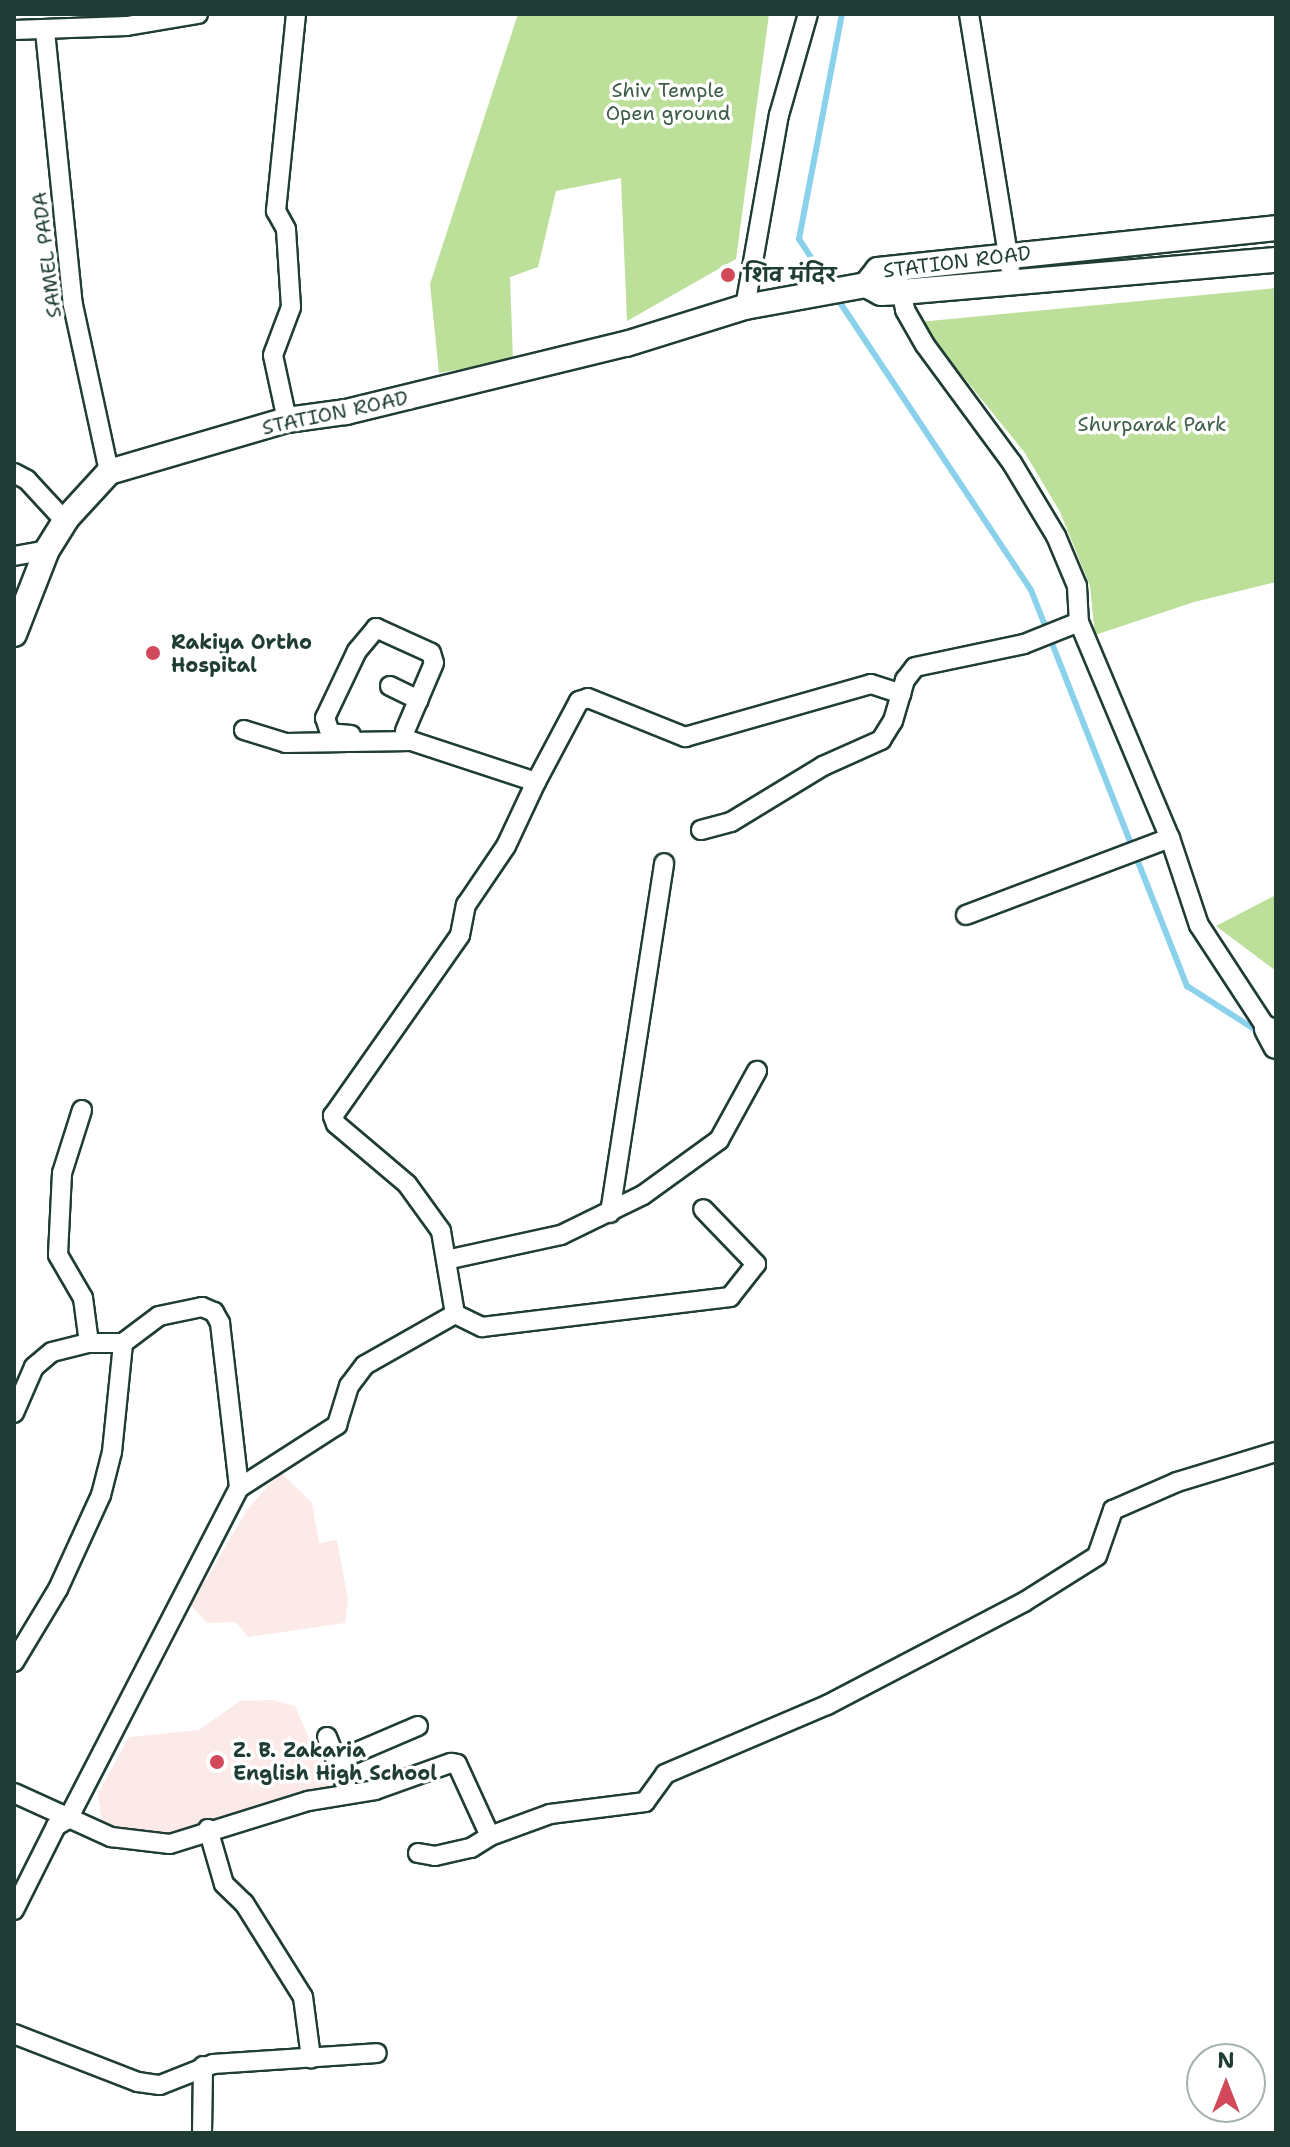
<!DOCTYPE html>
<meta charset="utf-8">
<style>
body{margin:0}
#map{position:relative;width:1290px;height:2147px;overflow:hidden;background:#fff;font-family:"Shantell Sans","Playpen Sans Deva",sans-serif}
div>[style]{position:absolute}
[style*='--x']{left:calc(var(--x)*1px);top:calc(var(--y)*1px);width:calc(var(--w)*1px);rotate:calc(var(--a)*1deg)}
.built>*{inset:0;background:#fceae8}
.green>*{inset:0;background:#bcdf99}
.stream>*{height:6px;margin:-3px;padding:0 3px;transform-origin:3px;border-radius:3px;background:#8ad1ec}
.roads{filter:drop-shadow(2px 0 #1f3d34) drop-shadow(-2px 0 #1f3d34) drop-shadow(0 2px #1f3d34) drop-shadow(0 -2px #1f3d34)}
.street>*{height:18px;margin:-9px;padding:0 9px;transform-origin:9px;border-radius:9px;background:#fff}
.secondary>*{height:24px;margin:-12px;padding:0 12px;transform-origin:12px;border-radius:12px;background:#fff}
.dots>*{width:22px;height:22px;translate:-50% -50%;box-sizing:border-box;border:4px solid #fff;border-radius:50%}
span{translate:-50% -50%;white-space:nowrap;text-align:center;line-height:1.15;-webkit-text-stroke:7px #fff;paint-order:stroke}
.park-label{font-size:20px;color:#3e5d48}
.street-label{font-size:20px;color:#1f3d34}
.poi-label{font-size:20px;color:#1f3d34;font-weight:700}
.left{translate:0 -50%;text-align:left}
.frame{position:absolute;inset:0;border:16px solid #1f3d34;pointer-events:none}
.north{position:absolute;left:1186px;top:2043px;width:80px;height:80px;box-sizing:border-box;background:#fff;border:2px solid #a5b1ae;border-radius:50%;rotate:0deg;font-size:22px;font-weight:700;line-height:32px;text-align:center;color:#1f3d34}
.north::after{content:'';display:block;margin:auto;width:28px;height:36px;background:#d1495b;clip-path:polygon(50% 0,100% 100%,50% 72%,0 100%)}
</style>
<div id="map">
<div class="built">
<i style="clip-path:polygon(280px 1472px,312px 1503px,319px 1543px,337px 1540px,348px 1600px,345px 1623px,248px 1637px,236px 1622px,207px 1623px,191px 1605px,247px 1510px)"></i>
<i style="clip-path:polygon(272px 1700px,295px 1706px,330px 1788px,193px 1829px,140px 1839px,102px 1822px,98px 1794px,129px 1737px,199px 1730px,240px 1701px)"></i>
</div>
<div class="green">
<i style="clip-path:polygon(518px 14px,769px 14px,736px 259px,627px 321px,621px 178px,556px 191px,538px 267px,510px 277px,513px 360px,439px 373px,430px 284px)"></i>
<i style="clip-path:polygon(1276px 288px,1276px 582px,1194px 602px,1095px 635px,1090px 586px,1060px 512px,1025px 453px,919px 322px)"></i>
<i style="clip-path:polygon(1276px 895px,1276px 971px,1216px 926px)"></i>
</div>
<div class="stream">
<i style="--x:829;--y:285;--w:55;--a:-123.1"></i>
<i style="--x:799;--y:239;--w:229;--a:-79.2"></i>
<i style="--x:837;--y:298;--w:351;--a:56.4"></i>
<i style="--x:1031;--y:590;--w:426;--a:68.5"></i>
<i style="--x:1187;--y:986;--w:89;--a:32.6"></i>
</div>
<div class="roads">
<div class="street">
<i style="--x:969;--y:14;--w:257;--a:80.8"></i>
<i style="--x:14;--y:30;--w:113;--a:-2"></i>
<i style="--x:127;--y:26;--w:72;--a:-9.6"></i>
<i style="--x:45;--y:31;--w:275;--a:84.2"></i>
<i style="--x:73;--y:305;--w:171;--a:77.8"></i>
<i style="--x:899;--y:283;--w:28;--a:77"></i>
<i style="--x:905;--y:310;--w:40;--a:60.3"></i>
<i style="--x:925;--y:345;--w:147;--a:53.6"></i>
<i style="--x:1012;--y:463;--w:85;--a:58.9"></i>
<i style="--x:1056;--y:536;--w:54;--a:67.2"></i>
<i style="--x:1077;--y:586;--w:36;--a:87"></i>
<i style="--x:1079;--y:622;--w:234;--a:67.2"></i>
<i style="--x:1170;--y:838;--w:92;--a:71.6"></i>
<i style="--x:1199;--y:925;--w:124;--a:56.8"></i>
<i style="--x:745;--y:307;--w:195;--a:-80"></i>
<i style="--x:779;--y:115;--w:105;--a:-74"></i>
<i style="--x:287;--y:420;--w:66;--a:-102.2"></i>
<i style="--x:273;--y:355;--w:51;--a:-69.4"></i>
<i style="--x:291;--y:307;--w:78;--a:-93.7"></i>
<i style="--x:286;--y:229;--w:21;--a:-119"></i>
<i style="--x:276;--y:211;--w:198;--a:-84.2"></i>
<i style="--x:14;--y:473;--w:15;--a:28"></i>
<i style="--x:27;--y:480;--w:56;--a:47.2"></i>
<i style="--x:14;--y:556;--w:34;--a:-10"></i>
<i style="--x:390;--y:686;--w:32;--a:26"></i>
<i style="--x:351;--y:735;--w:21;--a:-175"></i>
<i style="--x:330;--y:733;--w:16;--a:-108"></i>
<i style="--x:325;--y:718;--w:74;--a:-64.5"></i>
<i style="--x:357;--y:651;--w:30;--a:-50"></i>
<i style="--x:376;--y:628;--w:60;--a:24.4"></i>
<i style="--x:431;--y:653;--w:10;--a:73"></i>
<i style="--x:434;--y:663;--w:74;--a:113.1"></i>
<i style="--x:536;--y:782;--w:92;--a:-62"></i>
<i style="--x:579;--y:701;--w:9;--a:-18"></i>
<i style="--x:588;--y:698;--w:105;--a:21.9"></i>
<i style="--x:685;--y:737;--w:193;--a:-15.9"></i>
<i style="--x:871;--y:684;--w:32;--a:18"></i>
<i style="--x:701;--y:830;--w:31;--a:-15"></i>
<i style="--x:731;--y:822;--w:108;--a:-31.3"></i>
<i style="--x:823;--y:766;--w:64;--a:-24.1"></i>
<i style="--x:881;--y:740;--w:22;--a:-58"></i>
<i style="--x:893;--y:721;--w:43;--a:-73.7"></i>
<i style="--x:905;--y:680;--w:16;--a:-52"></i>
<i style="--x:915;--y:667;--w:111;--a:-11.9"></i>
<i style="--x:1024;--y:644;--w:59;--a:-21.8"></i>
<i style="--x:966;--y:915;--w:218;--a:-20.7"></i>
<i style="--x:82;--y:1110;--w:66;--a:107.6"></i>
<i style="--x:62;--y:1173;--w:82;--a:92.8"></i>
<i style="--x:58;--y:1255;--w:50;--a:59.8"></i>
<i style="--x:83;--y:1298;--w:45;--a:82.4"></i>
<i style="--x:610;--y:1213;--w:354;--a:-81.2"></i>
<i style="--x:446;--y:1260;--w:118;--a:-12.3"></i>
<i style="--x:561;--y:1235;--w:91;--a:-26"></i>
<i style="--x:643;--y:1195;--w:94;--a:-35.9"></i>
<i style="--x:719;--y:1140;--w:79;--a:-61.2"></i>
<i style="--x:455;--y:1314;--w:30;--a:26"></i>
<i style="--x:482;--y:1327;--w:250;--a:-6.9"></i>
<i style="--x:730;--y:1297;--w:42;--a:-51.8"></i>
<i style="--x:756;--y:1264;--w:76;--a:-133.9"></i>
<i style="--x:14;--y:1413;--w:50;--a:-66.5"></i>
<i style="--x:34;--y:1367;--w:23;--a:-40"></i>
<i style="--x:52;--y:1352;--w:38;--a:-14"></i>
<i style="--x:89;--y:1343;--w:34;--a:0"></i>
<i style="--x:14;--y:1662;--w:85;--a:-58.9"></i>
<i style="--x:58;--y:1589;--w:103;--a:-65.4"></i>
<i style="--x:101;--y:1495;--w:44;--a:-75.7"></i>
<i style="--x:112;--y:1452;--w:110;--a:-84.2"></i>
<i style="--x:123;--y:1343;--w:45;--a:-36.9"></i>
<i style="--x:159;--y:1316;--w:44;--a:-11.8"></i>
<i style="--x:202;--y:1307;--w:13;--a:23"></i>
<i style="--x:214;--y:1312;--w:13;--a:61"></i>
<i style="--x:220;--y:1323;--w:166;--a:83.4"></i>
<i style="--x:327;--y:1737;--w:60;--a:68.6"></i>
<i style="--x:336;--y:1761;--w:89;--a:-23.1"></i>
<i style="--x:14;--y:1793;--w:107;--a:24.4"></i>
<i style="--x:111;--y:1837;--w:59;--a:6.8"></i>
<i style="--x:170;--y:1844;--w:145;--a:-17.3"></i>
<i style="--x:308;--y:1801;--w:68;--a:-9.3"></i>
<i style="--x:375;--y:1790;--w:81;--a:-19.6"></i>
<i style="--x:451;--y:1763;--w:6;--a:9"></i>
<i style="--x:457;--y:1764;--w:79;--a:65.4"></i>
<i style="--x:208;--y:1829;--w:57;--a:73.8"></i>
<i style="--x:224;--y:1884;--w:28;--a:44"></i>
<i style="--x:244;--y:1903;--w:111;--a:57.9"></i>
<i style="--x:303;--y:1997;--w:62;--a:82.5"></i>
<i style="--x:418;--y:1853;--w:17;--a:10"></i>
<i style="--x:435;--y:1856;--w:37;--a:-13"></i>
<i style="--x:471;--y:1848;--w:22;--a:-32"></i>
<i style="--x:490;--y:1836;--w:64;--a:-20.1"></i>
<i style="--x:550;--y:1814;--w:96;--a:-7.2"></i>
<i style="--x:645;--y:1802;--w:34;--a:-54"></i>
<i style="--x:665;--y:1774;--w:176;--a:-23.1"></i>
<i style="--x:827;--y:1705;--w:222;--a:-27.6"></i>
<i style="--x:1024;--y:1602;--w:86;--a:-32.2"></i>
<i style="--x:1097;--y:1556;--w:49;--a:-70.8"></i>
<i style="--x:1113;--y:1510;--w:70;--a:-23.6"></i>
<i style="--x:1177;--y:1482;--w:103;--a:-16.9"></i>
<i style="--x:14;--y:1910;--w:94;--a:-63.4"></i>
<i style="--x:56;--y:1826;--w:14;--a:-30"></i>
<i style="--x:68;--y:1819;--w:373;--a:-62.7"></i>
<i style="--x:239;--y:1488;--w:117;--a:-32.7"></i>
<i style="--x:337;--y:1425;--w:41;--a:-72.9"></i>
<i style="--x:349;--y:1386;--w:26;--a:-53"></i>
<i style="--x:365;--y:1365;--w:103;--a:-29.5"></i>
<i style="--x:455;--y:1314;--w:84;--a:-99.6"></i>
<i style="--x:441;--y:1231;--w:58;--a:-125.9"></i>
<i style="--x:407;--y:1184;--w:93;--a:-139.8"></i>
<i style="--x:336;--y:1124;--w:9;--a:-111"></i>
<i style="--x:333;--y:1116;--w:221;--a:-54.9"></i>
<i style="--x:460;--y:935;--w:31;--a:-79"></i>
<i style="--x:466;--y:905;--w:71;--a:-55.9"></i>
<i style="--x:506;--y:846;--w:71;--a:-64.9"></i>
<i style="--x:536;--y:782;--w:132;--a:-161.8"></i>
<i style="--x:411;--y:741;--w:125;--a:179.1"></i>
<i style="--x:286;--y:743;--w:44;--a:-162.8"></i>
<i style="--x:14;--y:2034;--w:133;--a:21.2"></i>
<i style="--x:138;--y:2082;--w:22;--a:8"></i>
<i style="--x:160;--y:2085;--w:57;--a:-21.6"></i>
<i style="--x:213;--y:2064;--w:164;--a:-3.8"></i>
<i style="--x:202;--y:2133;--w:67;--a:-89.1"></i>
</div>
<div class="secondary">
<i style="--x:866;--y:285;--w:19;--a:-51"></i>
<i style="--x:878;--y:270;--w:400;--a:-6"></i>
<i style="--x:866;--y:285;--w:17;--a:28"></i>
<i style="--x:881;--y:293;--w:20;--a:-3"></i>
<i style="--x:901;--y:292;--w:376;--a:-4.9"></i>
<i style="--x:14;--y:634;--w:90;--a:-68.6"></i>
<i style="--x:47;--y:550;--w:36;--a:-58"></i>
<i style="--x:66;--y:519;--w:64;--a:-47.5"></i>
<i style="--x:109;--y:472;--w:185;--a:-16.3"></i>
<i style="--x:287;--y:420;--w:60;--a:-7.7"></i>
<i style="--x:346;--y:412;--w:288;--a:-13.7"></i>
<i style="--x:626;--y:344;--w:125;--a:-17.3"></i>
<i style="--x:745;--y:307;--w:123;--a:-10.3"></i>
<i style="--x:1267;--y:1029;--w:19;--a:62"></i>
</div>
</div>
<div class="dots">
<i style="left:728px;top:275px;background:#d1495b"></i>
<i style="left:153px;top:653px;background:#d1495b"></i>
<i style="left:217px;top:1762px;background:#d1495b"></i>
</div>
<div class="park-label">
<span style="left:668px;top:102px">Shiv Temple<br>Open ground</span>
<span style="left:1152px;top:424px">Shurparak Park</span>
</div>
<div class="street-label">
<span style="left:47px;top:255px;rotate:-97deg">SAMEL PADA</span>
<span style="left:957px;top:262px;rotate:-7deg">STATION ROAD</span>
<span style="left:335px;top:413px;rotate:-12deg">STATION ROAD</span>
</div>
<div class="poi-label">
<span class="left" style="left:744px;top:275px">शिव मंदिर</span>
<span class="left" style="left:171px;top:654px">Rakiya Ortho<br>Hospital</span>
<span class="left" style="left:233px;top:1762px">Z. B. Zakaria<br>English High School</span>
</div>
<div class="frame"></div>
<div class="north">N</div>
</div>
